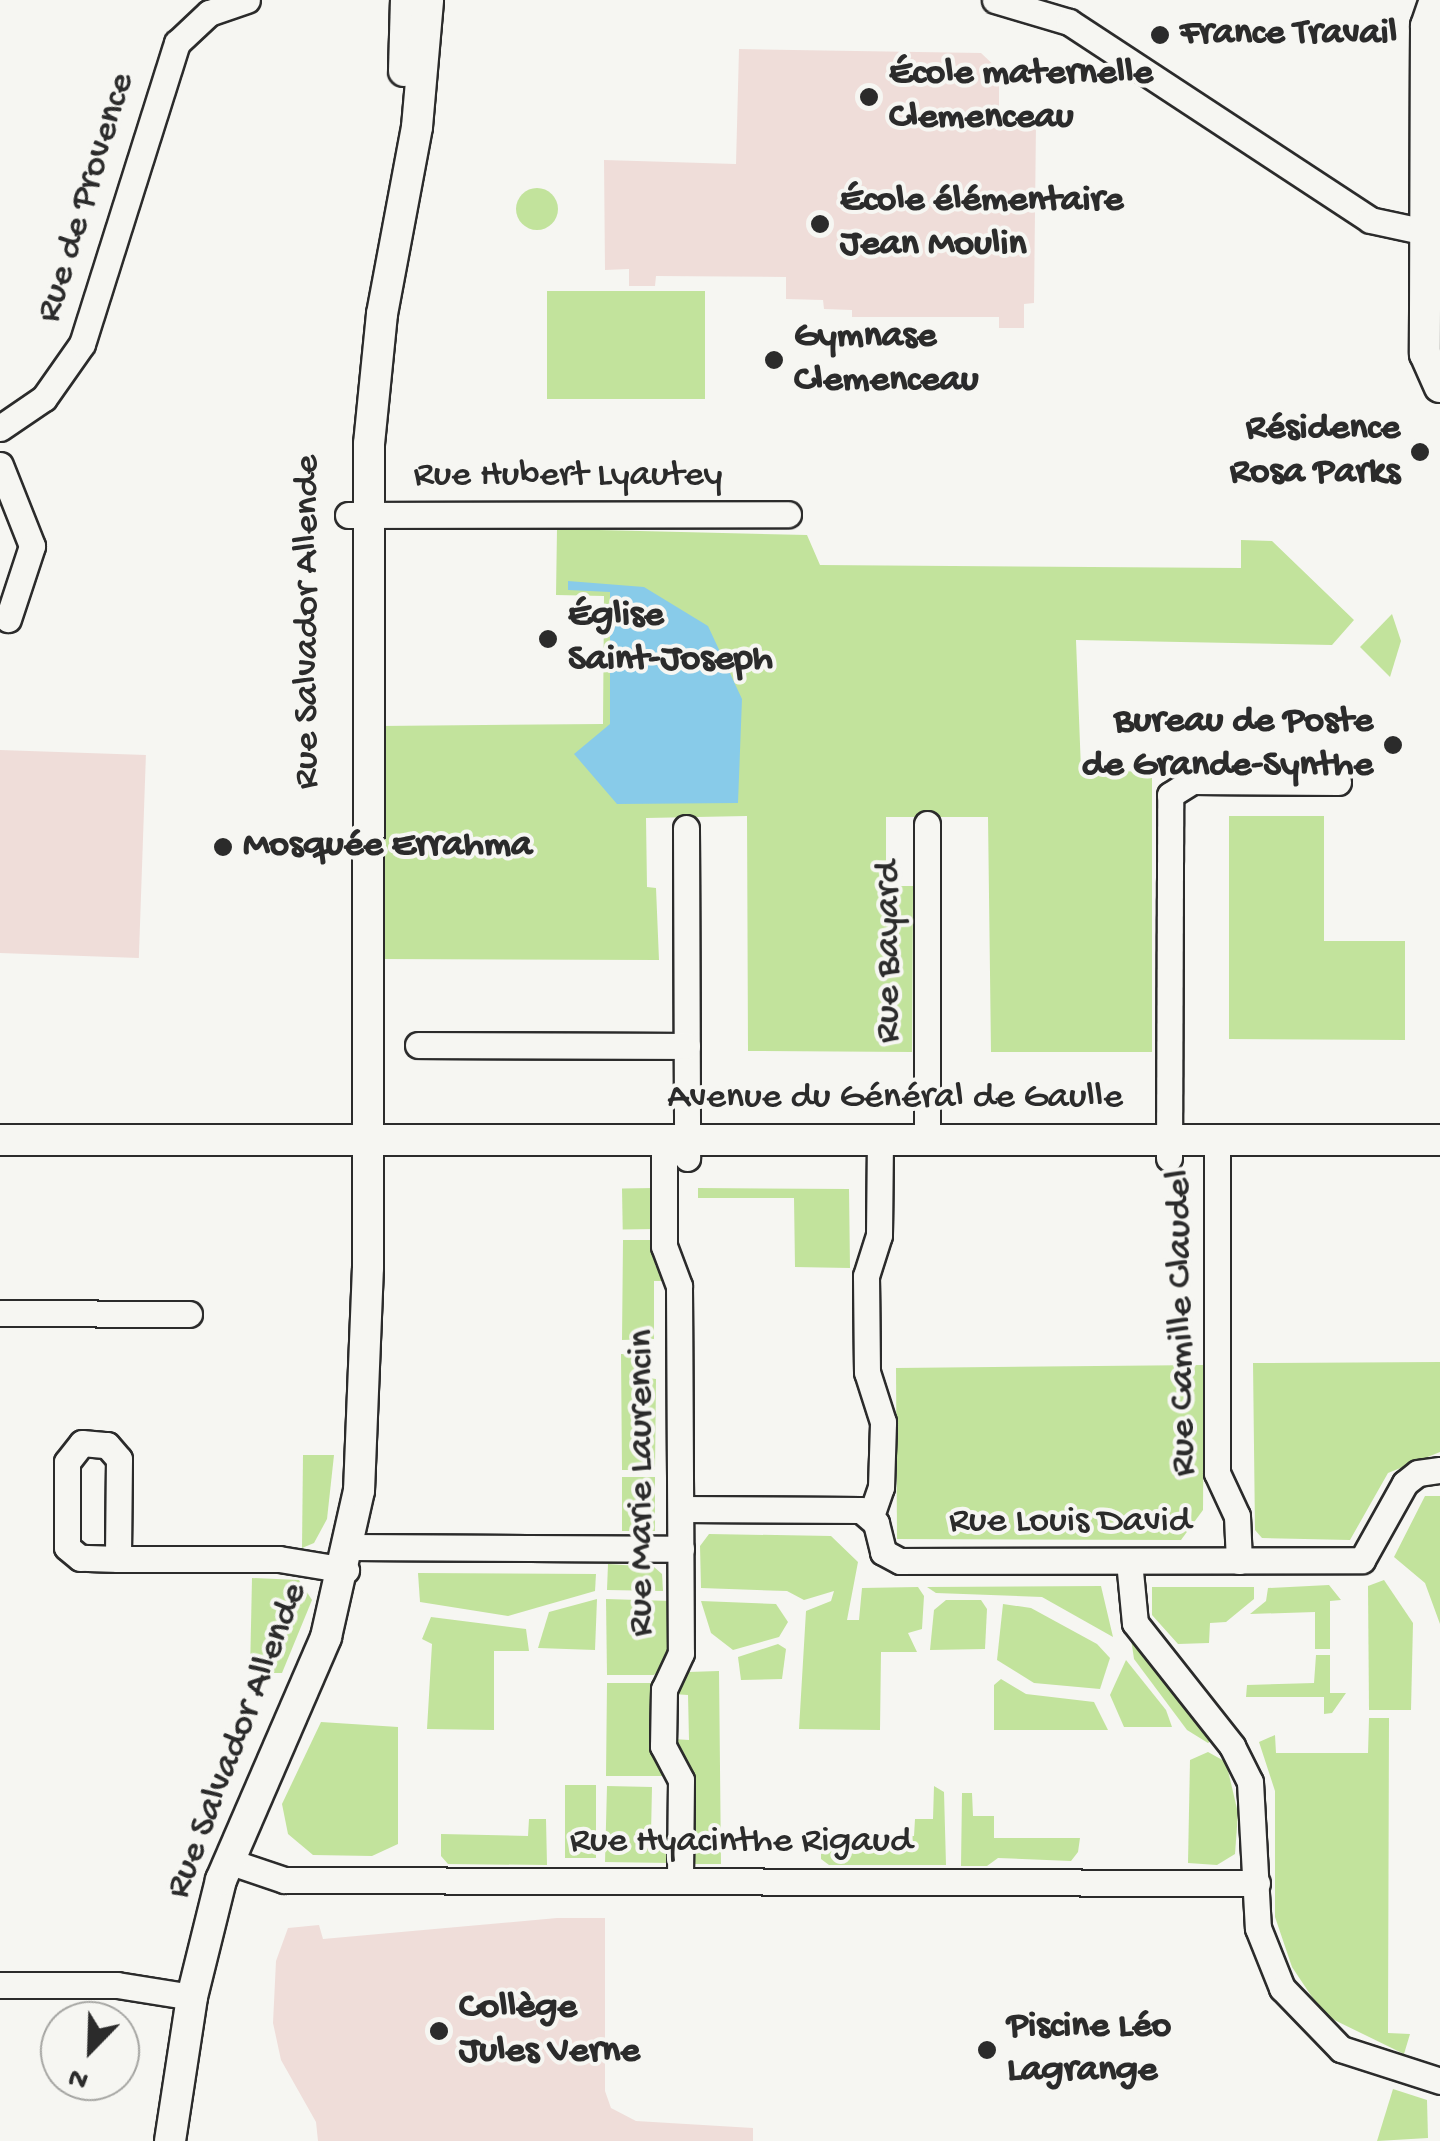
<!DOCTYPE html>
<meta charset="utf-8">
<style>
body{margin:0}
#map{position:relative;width:1440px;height:2141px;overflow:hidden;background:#f6f6f2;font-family:"Gochi Hand",sans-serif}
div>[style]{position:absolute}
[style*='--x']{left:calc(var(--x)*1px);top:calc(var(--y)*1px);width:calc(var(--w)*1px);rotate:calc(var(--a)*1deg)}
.built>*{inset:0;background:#efddd9;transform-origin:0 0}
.green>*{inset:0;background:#c2e39c;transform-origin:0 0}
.round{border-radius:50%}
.water>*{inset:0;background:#88cbe9}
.roads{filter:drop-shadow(2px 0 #2b2b2b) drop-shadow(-2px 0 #2b2b2b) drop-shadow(0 2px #2b2b2b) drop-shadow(0 -2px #2b2b2b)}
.minor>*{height:25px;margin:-12.5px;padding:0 12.5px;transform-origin:12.5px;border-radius:12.5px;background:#f6f6f2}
.tertiary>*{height:30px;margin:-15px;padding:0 15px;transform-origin:15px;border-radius:15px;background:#f6f6f2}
.dots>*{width:28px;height:28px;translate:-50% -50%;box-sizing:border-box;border:5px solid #f6f6f2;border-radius:50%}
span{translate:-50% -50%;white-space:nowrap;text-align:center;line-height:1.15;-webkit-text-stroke:8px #f6f6f2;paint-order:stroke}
.poi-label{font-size:38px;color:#2b2b2b;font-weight:700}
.left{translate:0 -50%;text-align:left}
.right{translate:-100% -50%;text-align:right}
.street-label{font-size:38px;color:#2b2b2b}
.north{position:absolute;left:40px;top:2001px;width:100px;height:100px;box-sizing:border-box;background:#f6f6f2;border:2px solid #a5a5a2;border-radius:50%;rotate:203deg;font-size:28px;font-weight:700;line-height:40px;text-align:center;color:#2b2b2b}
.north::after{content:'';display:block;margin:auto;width:35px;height:45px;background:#2b2b2b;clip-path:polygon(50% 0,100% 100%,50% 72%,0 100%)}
</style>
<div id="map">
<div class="built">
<i style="clip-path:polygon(739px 49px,981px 53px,999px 70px,999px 123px,1036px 123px,1034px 303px,1024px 304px,1024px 328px,999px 328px,999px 317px,852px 317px,852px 310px,824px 309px,823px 300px,786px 299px,786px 277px,656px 276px,655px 286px,629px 286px,629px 269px,605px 270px,604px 160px,736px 164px)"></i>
<i style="left:0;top:750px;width:146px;height:203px;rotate:2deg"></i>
<i style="clip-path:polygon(557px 1918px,605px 1918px,605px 2091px,611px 2108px,636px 2121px,753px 2128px,753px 2141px,318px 2141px,316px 2122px,281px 2060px,273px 2023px,276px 1961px,288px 1928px,319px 1925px,323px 1939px)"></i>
</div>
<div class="green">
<i class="round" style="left:516px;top:188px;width:42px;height:42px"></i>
<i style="left:547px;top:291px;width:158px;height:108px"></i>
<i style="clip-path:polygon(557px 529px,807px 535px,820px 565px,1241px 568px,1241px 540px,1272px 541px,1354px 620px,1332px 645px,1076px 640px,1081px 770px,1152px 772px,1152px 1052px,991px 1052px,988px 817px,886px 817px,886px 886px,913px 886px,912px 1052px,748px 1051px,747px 816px,646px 818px,647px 887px,656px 888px,659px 960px,381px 959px,380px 726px,603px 724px,604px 596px,556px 595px)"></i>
<i style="clip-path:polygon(1392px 614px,1401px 641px,1390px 677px,1360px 647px)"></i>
<i style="clip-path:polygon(1229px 816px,1324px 816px,1324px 941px,1405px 941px,1405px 1040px,1229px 1039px)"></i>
<i style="left:655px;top:1188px;width:41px;height:33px;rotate:89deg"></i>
<i style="clip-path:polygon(698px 1188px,849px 1189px,850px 1268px,795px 1267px,794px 1198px,698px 1198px)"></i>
<i style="clip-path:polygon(623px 1240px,655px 1240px,655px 1265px,669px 1281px,654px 1281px,654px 1339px,622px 1340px)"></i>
<i style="clip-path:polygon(621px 1354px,648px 1355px,649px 1378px,656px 1379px,655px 1470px,622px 1470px)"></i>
<i style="clip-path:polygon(1440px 1362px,1440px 1452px,1388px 1473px,1350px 1540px,1262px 1538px,1255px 1530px,1253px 1363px)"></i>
<i style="clip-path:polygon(1204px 1365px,1203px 1510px,1181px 1540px,897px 1539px,896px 1368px)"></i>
<i style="clip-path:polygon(303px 1455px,334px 1455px,327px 1519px,314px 1543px,302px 1548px)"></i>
<i style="left:622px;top:1477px;width:33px;height:54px"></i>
<i style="clip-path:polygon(1425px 1496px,1440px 1496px,1440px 1624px,1425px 1583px,1394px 1557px)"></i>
<i style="clip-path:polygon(709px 1534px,831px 1536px,858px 1562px,847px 1620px,859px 1620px,862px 1588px,918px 1587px,924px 1596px,922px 1629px,908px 1633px,917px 1652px,881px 1652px,880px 1730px,799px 1729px,806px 1611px,831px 1601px,834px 1591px,804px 1600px,787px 1591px,701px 1588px,700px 1546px)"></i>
<i style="clip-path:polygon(608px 1564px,654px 1567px,662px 1574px,663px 1591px,607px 1590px)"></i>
<i style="clip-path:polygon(418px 1573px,596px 1574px,595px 1591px,508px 1616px,420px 1602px)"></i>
<i style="clip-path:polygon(252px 1578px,299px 1580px,312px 1600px,282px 1673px,250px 1673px)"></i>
<i style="clip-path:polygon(1384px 1580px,1413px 1623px,1411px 1710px,1369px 1710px,1368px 1586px)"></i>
<i style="clip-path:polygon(1329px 1585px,1341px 1600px,1330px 1601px,1330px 1649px,1315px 1649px,1315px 1612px,1250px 1614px,1266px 1601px,1268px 1588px)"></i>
<i style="clip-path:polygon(1101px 1586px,1113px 1637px,1042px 1597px,936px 1593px,927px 1587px)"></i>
<i style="clip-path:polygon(1152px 1587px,1254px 1587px,1254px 1599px,1226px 1622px,1210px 1623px,1209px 1643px,1178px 1644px,1152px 1615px)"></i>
<i style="clip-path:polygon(597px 1599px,595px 1650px,538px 1648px,549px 1612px)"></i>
<i style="clip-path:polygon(606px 1599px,671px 1601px,671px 1659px,654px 1675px,607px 1675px)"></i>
<i style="clip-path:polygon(946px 1600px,981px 1600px,987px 1609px,985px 1649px,930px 1650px,934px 1610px)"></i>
<i style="clip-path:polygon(701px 1601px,776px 1604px,788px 1622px,779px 1637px,733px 1650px,711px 1633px)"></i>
<i style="clip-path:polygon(1003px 1604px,1031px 1608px,1097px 1644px,1110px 1658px,1100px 1689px,1034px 1683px,997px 1660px)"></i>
<i style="clip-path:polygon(431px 1617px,526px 1629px,529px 1651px,494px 1651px,494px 1730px,427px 1729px,432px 1644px,422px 1639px)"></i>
<i style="clip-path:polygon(1130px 1632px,1215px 1738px,1208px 1743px,1187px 1730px,1134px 1659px)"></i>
<i style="clip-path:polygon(778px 1644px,786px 1649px,782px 1679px,741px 1680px,738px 1657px)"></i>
<i style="clip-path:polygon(1316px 1655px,1330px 1655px,1330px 1693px,1346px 1693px,1332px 1713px,1324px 1714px,1324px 1697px,1246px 1697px,1247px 1685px,1314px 1683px)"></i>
<i style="clip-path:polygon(1126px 1660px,1166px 1710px,1172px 1727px,1124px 1727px,1110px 1695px)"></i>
<i style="clip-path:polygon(719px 1671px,721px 1864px,688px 1864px,688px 1766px,673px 1739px,689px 1740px,688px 1695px,673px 1694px,673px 1686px,688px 1672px)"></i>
<i style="clip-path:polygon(1001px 1679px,1026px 1694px,1094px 1702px,1108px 1730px,994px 1730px,994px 1685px)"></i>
<i style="clip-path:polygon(607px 1683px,654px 1683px,654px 1759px,670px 1776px,606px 1776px)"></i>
<i style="clip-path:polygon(1369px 1718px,1389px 1718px,1388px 2033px,1410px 2034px,1404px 2054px,1324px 2015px,1292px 1967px,1275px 1917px,1275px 1791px,1259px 1742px,1275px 1735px,1276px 1753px,1368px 1753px)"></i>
<i style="clip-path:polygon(321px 1722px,398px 1727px,398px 1844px,372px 1856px,313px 1855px,288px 1834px,282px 1804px)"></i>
<i style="clip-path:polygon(1208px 1752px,1226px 1762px,1238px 1813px,1235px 1854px,1217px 1865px,1188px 1863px,1190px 1760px)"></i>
<i style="left:596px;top:1785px;width:73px;height:31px;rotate:90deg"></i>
<i style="clip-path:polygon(607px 1786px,652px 1787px,651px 1834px,670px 1835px,670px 1863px,605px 1862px)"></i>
<i style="clip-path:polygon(934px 1786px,944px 1792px,946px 1865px,829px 1865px,821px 1859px,821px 1835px,914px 1836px,915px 1819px,933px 1819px)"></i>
<i style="clip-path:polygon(962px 1793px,972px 1793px,973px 1816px,994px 1816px,994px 1838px,1080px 1838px,1078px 1852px,1071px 1861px,998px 1858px,987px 1866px,961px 1866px)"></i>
<i style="clip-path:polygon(529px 1819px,546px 1819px,547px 1865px,448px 1864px,441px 1856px,441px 1834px,528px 1836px)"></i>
<i style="clip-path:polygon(1393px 2089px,1427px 2100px,1428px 2138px,1377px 2141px)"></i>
</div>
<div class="water">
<i style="clip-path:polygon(568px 581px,644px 587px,708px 626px,742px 699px,738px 803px,617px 804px,574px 754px,610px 724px,610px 592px,568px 590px)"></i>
</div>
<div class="roads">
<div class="minor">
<i style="--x:995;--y:0;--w:77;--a:16.6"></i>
<i style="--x:1069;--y:22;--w:360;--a:33.3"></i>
<i style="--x:1370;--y:220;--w:72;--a:12.1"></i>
<i style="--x:0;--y:428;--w:53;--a:-34.3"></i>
<i style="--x:44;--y:398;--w:66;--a:-54.9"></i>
<i style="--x:82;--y:344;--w:316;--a:-72.5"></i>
<i style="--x:177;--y:43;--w:44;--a:-43.2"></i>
<i style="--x:209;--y:13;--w:40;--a:-18.9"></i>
<i style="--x:0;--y:465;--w:87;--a:68.4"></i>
<i style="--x:32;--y:546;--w:77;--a:108.2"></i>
<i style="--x:348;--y:515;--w:440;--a:-0.1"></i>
<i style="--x:927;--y:824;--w:315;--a:90"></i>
<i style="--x:686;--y:828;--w:330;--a:89.8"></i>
<i style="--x:418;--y:1045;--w:269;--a:0.2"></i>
<i style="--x:664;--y:1139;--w:107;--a:90"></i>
<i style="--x:664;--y:1246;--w:43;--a:69.4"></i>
<i style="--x:679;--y:1286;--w:367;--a:89.7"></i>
<i style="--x:681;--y:1653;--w:40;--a:115"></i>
<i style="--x:664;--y:1689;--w:57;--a:91"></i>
<i style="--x:663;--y:1746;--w:38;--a:62"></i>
<i style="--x:681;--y:1780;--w:101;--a:90.6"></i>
<i style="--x:1217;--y:1140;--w:333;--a:90"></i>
<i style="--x:1217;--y:1473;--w:47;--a:65.1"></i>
<i style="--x:1237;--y:1516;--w:45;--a:87.5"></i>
<i style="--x:1169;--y:1158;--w:363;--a:-89.8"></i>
<i style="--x:1170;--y:795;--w:26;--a:-32"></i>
<i style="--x:1192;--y:781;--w:146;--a:0.4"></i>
<i style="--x:0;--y:1313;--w:189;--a:0.3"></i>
<i style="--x:82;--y:1443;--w:25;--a:5"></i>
<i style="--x:107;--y:1445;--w:18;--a:49"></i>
<i style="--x:119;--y:1459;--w:100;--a:90.6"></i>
<i style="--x:118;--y:1559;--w:38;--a:-178"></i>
<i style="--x:80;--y:1558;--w:17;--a:-140"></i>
<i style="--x:67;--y:1547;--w:85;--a:-90"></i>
<i style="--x:67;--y:1462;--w:24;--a:-52"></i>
<i style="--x:681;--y:1509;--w:180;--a:0.3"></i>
<i style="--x:861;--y:1510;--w:20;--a:41"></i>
<i style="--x:876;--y:1523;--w:30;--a:76"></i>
<i style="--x:883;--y:1552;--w:19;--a:28"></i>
<i style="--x:900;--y:1561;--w:462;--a:-0.1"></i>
<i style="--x:1362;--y:1560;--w:88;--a:-60.8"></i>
<i style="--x:1405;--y:1483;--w:16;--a:-38"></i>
<i style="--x:1418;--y:1473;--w:22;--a:-8"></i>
<i style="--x:871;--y:1516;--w:31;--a:-71"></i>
<i style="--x:881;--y:1487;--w:65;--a:-88.2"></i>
<i style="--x:883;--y:1422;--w:52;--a:-107.7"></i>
<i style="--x:867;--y:1372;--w:96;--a:-90.6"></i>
<i style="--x:866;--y:1276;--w:43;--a:-72.4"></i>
<i style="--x:879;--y:1235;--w:96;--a:-89.4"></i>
<i style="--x:350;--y:1547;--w:331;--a:0.3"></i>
<i style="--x:118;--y:1559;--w:161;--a:0"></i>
<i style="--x:279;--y:1559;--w:68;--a:9.3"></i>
<i style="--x:1129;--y:1561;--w:62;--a:84.5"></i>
<i style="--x:1135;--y:1623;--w:157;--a:51.7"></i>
<i style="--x:1232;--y:1746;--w:40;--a:63.4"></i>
<i style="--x:1250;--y:1782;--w:146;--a:86.9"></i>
<i style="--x:1258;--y:1928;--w:65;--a:68.2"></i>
<i style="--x:1282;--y:1988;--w:85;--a:46"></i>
<i style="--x:1341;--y:2049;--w:104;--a:17.9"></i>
<i style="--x:228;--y:1861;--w:59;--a:18.7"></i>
<i style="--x:284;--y:1880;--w:973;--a:0.18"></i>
<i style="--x:0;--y:1985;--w:117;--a:0"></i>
<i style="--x:117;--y:1985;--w:76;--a:9.1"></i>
</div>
<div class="tertiary">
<i style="--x:1435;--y:0;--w:28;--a:109"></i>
<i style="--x:1426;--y:26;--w:328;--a:90.2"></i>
<i style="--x:1425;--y:354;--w:36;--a:66"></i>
<i style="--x:404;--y:71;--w:71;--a:-88.4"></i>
<i style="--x:0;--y:1140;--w:1440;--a:0"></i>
<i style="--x:170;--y:2141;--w:146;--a:-81.3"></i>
<i style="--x:192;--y:1997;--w:121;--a:-76.1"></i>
<i style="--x:221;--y:1880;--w:265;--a:-66.6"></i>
<i style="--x:326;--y:1637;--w:150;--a:-77.3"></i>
<i style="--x:359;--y:1491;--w:223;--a:-87.7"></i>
<i style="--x:368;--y:1268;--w:824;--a:-89.93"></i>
<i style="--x:369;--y:444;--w:131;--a:-84.3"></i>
<i style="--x:382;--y:314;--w:190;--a:-79.4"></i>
<i style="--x:417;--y:127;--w:127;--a:-85"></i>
</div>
</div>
<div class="dots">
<i style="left:1160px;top:35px;background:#2b2b2b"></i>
<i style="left:869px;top:97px;background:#2b2b2b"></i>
<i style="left:820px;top:224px;background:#2b2b2b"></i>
<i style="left:774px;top:360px;background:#2b2b2b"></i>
<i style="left:1420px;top:452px;background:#2b2b2b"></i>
<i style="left:548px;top:639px;background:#2b2b2b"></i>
<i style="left:1393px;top:745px;background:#2b2b2b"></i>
<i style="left:223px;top:847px;background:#2b2b2b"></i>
<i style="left:439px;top:2031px;background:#2b2b2b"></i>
<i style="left:987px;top:2050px;background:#2b2b2b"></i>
</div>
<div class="poi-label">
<span class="left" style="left:1180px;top:35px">France Travail</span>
<span class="left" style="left:889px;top:97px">École maternelle<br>Clemenceau</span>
<span class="left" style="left:840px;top:224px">École élémentaire<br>Jean Moulin</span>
<span class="left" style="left:794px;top:360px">Gymnase<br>Clemenceau</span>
<span class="right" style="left:1400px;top:452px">Résidence<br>Rosa Parks</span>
<span class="left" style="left:568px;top:639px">Église<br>Saint-Joseph</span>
<span class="right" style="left:1373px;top:745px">Bureau de Poste<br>de Grande-Synthe</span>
<span class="left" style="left:243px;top:847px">Mosquée Errahma</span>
<span class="left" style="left:459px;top:2031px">Collège<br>Jules Verne</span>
<span class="left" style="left:1007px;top:2050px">Piscine Léo<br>Lagrange</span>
</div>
<div class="street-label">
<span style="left:87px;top:198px;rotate:-73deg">Rue de Provence</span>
<span style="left:568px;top:477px">Rue Hubert Lyautey</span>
<span style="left:309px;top:622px;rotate:-90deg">Rue Salvador Allende</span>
<span style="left:890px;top:952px;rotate:-90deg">Rue Bayard</span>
<span style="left:895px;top:1099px">Avenue du Général de Gaulle</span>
<span style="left:1183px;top:1323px;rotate:-91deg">Rue Camille Claudel</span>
<span style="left:643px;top:1483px;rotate:-90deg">Rue Marie Laurencin</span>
<span style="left:1070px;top:1523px">Rue Louis David</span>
<span style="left:238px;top:1741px;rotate:-69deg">Rue Salvador Allende</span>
<span style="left:741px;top:1843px">Rue Hyacinthe Rigaud</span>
</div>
<div class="north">N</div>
</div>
